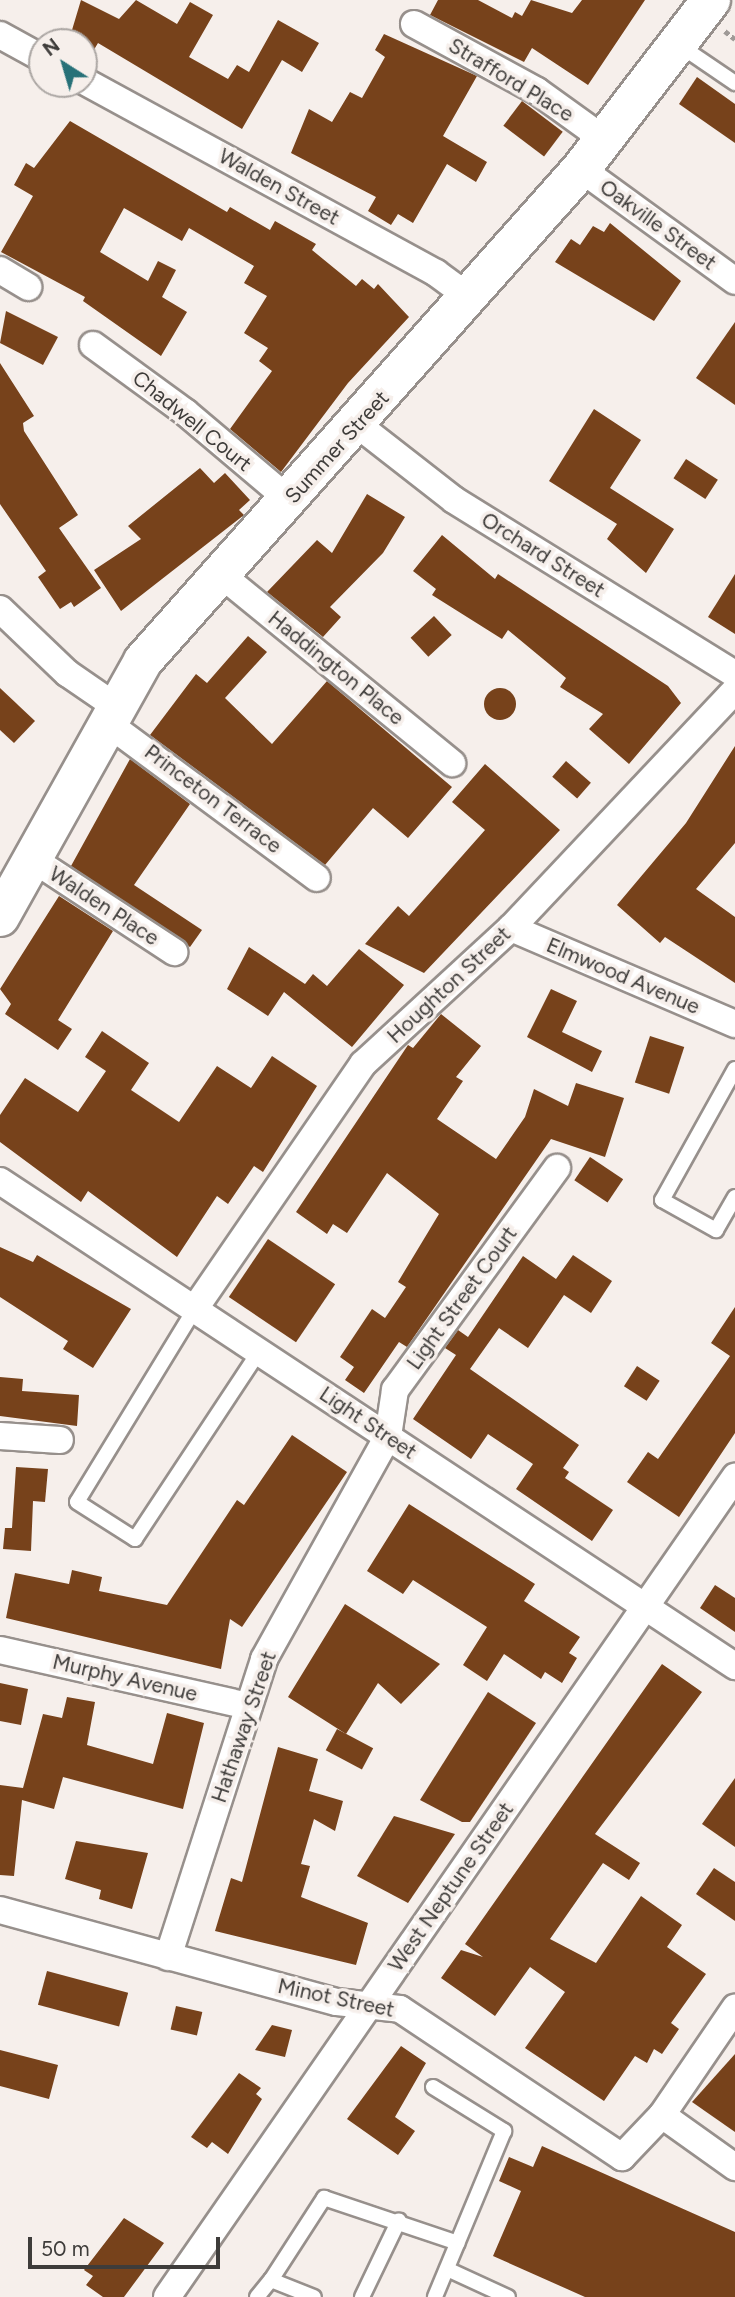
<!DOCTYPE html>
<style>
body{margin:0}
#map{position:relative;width:735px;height:2297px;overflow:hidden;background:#f6efeb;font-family:Figtree,sans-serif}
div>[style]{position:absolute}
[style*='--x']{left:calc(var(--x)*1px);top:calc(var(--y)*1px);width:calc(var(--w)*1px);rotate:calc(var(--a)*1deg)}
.building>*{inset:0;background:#77421b;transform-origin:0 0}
.round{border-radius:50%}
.path>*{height:4.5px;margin-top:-2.25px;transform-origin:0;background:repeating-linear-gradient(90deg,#9f9a97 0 5px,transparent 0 8.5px)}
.roads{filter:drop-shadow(2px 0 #97908c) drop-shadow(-2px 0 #97908c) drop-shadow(0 2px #97908c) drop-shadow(0 -2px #97908c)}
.lane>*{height:14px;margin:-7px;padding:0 7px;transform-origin:7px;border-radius:7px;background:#fff}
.street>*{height:26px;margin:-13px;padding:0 13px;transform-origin:13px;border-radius:13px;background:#fff}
.secondary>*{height:38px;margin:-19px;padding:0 19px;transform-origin:19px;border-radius:19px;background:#fff}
span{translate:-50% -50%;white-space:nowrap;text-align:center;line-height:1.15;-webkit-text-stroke:7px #f6efeb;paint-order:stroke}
.street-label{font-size:21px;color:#3e3c3a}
.north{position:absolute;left:28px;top:28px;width:70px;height:70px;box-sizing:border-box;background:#f6efeb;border:2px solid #aca7a4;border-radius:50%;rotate:323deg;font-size:19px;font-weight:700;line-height:28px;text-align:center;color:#3e3c3a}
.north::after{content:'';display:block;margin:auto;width:24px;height:32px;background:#277178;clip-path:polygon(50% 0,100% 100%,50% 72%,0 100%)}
.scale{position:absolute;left:28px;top:2237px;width:192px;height:32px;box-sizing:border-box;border:4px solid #3e3c3a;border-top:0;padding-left:9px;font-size:21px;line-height:24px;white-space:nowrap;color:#3e3c3a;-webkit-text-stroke:5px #f6efeb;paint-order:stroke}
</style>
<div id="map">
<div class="building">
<i style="clip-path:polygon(81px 0,119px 19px,136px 0,177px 24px,190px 2px,213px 15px,189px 57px,228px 79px,237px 65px,249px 72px,278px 20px,319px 43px,302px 72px,282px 60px,242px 129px,98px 43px,92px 53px,84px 42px,69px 40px)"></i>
<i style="clip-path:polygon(438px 0,478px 0,512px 18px,515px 12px,522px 16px,531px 0,572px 13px,582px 0,645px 0,588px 85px,532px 48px,524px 62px,430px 15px)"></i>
<i style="clip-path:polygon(384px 34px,477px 76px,443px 136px,487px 162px,476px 182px,447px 164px,413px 223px,398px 214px,391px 225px,368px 211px,376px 197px,291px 153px,309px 109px,332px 122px,350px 92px,362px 98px,385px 57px,375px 50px)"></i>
<i style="clip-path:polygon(697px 77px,735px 104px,735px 143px,679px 104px)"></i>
<i style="left:522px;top:101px;width:51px;height:31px;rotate:37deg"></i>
<i style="clip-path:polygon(70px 121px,227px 212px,230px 207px,270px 230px,275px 221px,316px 244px,312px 250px,356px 286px,362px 279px,374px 289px,378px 284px,409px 317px,348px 383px,281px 472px,230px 429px,272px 371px,259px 361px,268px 348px,244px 333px,267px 296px,244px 283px,254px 266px,189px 228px,182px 241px,124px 208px,100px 252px,148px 281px,158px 261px,176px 270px,162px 297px,187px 312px,161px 356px,83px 301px,85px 297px,1px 252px,33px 196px,14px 185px,26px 163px,34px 168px)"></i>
<i style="clip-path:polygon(610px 223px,681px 281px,654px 321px,555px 262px,571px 239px,580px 245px,593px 226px,604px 232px)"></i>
<i style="clip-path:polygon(6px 311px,58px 337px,43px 365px,0 343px)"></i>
<i style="clip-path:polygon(735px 322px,735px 405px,696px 378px)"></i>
<i style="clip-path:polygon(0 363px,34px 416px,23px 423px,24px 431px,78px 515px,59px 528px,101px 588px,74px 607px,71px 602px,60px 609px,38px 577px,46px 571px,0 504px)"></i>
<i style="clip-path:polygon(594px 409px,641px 440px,610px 488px,674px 529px,646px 573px,607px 539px,617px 524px,549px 481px)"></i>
<i style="left:686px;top:459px;width:38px;height:23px;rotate:33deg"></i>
<i style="clip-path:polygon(200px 468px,214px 483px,225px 473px,250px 500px,239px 510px,244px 515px,121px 611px,94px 570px,141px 539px,128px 526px)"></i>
<i style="clip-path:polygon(367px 494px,405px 517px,383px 553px,330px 607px,341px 617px,323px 637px,267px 592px,317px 540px,332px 553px)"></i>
<i style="clip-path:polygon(442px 535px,495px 579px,498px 574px,668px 686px,681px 703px,629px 764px,589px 729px,603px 714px,560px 687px,566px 678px,508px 630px,502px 639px,432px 595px,436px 589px,413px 571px)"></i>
<i style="clip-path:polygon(735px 574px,735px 634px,708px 617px)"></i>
<i style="left:434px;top:616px;width:26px;height:32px;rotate:47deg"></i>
<i style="clip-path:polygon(248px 636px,267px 652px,225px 698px,272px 744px,327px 681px,452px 787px,408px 838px,373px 808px,325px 865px,150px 735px,196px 674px,207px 683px)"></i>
<i class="round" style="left:484px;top:688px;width:32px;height:32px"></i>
<i style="clip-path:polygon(0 688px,35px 721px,14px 743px,0 730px)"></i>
<i style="clip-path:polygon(735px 746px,735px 843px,696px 889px,735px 917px,735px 983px,665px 937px,660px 943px,617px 905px,686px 823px)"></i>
<i style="clip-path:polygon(130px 759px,190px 804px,134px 885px,202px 930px,190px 947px,71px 866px)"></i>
<i style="left:566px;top:761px;width:33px;height:21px;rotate:41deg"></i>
<i style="clip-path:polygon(485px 764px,560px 830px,424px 973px,365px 944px,398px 906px,409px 916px,485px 830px,452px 802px)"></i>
<i style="clip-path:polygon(59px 896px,113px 931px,58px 1020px,72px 1029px,58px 1050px,5px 1014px,11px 1004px,0 989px)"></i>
<i style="clip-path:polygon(249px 947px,305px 984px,313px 974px,327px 986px,359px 949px,404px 985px,352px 1047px,284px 992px,268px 1016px,227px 989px)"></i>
<i style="clip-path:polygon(551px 989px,577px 1001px,562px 1032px,602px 1051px,592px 1072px,527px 1037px)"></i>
<i style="clip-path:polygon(441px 1014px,481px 1046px,456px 1077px,463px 1081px,437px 1119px,496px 1159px,525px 1117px,534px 1089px,568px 1106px,576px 1083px,624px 1098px,605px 1157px,551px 1139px,407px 1347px,399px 1342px,364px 1393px,345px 1380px,354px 1367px,340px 1357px,372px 1309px,385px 1318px,406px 1287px,398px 1282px,439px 1214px,387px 1173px,347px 1233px,333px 1224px,327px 1234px,296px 1212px,408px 1045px,413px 1048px)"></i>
<i style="clip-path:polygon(102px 1031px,149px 1063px,131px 1090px,179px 1122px,217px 1066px,251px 1088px,272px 1056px,317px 1086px,263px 1172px,254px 1166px,228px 1204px,217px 1196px,177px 1257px,88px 1191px,81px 1202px,0 1142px,0 1115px,25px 1078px,78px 1112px,106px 1071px,85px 1057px)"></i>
<i style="left:650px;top:1036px;width:36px;height:49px;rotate:18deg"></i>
<i style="left:590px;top:1157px;width:40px;height:28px;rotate:34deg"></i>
<i style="left:268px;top:1239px;width:81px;height:70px;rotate:34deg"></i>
<i style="clip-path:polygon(0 1247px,33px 1262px,37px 1255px,131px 1309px,93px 1368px,63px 1349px,68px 1341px,0 1297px)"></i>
<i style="clip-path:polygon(573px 1255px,612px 1281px,591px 1313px,564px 1295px,528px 1348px,499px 1328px,470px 1369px,579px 1445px,563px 1468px,569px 1472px,565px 1478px,613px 1510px,592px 1541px,516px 1489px,533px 1464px,488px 1434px,471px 1459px,413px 1419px,456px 1355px,445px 1348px,458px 1330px,468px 1337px,523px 1256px,556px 1279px)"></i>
<i style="clip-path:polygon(735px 1307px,735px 1433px,679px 1517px,627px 1482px,648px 1452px,658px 1459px,730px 1356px,711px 1343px)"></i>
<i style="left:637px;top:1366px;width:27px;height:24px;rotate:33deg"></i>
<i style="clip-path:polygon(0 1377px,23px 1379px,22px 1391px,79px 1395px,77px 1426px,0 1416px)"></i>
<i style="clip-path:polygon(292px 1435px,347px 1472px,242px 1627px,230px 1619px,221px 1669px,6px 1618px,15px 1573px,69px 1584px,72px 1570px,102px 1577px,99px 1591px,167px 1605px,237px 1500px,244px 1505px)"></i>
<i style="clip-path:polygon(16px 1467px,48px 1469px,45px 1502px,33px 1501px,31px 1551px,3px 1549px,5px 1528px,12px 1528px)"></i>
<i style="clip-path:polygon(409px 1504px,535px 1584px,524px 1601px,580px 1637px,569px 1653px,577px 1658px,562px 1683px,545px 1672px,541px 1679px,504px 1654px,487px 1681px,463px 1665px,487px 1627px,413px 1580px,403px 1594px,367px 1571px)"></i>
<i style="clip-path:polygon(715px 1585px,735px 1598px,735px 1632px,700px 1608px)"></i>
<i style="clip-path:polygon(345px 1604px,440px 1664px,401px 1704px,378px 1683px,346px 1734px,288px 1697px)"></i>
<i style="clip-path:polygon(662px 1664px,702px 1692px,595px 1834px,640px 1863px,629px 1880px,603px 1863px,550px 1939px,596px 1963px,641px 1896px,682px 1925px,667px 1947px,706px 1974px,671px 2023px,679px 2029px,662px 2054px,654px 2049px,647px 2063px,635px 2056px,604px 2101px,525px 2048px,565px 1992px,530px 1967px,495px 2016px,441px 1978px,461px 1950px,483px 1957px,465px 1944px)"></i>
<i style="clip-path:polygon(0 1683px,28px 1689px,21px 1725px,0 1721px)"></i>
<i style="clip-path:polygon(488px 1692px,536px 1723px,470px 1822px,462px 1822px,420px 1800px)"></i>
<i style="clip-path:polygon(67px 1697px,95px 1702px,87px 1745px,153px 1764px,167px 1713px,204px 1723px,183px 1809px,63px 1777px,54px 1809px,22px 1800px,14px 1876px,0 1875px,0 1785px,23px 1788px,43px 1714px,62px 1718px)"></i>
<i style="left:337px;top:1729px;width:41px;height:24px;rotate:28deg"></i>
<i style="clip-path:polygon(278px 1747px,318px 1759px,309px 1791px,343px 1801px,335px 1831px,314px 1819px,301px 1864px,310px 1866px,301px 1897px,368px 1923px,356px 1965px,215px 1931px,231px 1878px,242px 1882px)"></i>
<i style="clip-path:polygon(735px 1778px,735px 1847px,702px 1824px)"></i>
<i style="clip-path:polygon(394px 1816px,455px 1834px,408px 1903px,357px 1876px)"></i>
<i style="clip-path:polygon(76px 1841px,148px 1853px,132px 1909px,99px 1899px,101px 1890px,65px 1879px)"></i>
<i style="clip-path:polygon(714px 1868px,735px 1882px,735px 1921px,696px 1894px)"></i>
<i style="left:47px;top:1971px;width:84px;height:35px;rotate:15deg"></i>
<i style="left:176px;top:2006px;width:27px;height:24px;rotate:13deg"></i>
<i style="clip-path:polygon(272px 2025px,292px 2030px,285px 2057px,255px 2050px)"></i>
<i style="clip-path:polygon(401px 2046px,426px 2063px,395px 2117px,415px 2131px,398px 2155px,347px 2119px)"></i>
<i style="clip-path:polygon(0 2050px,58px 2065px,49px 2099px,0 2086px)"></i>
<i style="clip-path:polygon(735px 2054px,735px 2132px,692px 2102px)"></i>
<i style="clip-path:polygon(239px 2073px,261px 2088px,256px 2094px,262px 2099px,228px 2154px,212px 2142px,207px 2148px,191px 2137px)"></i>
<i style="clip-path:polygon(542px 2146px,735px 2232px,735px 2297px,585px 2297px,493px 2256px,521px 2191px,499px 2181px,509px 2157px,533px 2167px)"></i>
<i style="clip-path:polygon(124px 2218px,164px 2243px,124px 2297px,103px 2297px,86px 2285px,93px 2276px,84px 2270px)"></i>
</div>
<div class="path">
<i style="--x:725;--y:31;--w:13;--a:39"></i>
</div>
<div class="roads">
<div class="lane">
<i style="--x:679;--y:45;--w:68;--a:34.2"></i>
<i style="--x:735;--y:1069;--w:150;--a:119.1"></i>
<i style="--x:662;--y:1200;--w:62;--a:29.1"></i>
<i style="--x:716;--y:1230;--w:38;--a:-60"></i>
<i style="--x:196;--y:1307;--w:228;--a:121.4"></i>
<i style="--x:77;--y:1502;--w:69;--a:32.5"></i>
<i style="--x:135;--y:1539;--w:227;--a:-56.5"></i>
<i style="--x:433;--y:2087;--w:84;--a:31.8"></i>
<i style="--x:504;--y:2131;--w:180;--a:112.6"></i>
<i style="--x:447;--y:2269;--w:67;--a:24.7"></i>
<i style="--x:271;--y:2280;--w:98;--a:-57.1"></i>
<i style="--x:324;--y:2198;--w:141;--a:18.6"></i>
<i style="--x:257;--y:2297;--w:22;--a:-51"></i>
<i style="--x:271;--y:2280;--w:46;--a:21.6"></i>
<i style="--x:362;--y:2297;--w:85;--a:-64.3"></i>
</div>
<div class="street">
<i style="--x:414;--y:24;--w:140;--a:28.6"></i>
<i style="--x:537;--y:91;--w:84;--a:35.8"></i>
<i style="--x:0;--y:35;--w:48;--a:28.7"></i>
<i style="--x:84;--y:81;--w:401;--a:28.6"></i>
<i style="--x:436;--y:273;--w:42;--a:36.3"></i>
<i style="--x:581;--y:169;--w:190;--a:36"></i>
<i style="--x:0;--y:270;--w:33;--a:31"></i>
<i style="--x:93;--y:345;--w:114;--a:36.1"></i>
<i style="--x:185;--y:412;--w:136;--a:40.2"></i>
<i style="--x:358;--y:425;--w:122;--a:38"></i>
<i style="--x:454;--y:500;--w:331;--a:31.8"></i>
<i style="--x:219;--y:573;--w:301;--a:39.2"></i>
<i style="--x:0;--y:609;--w:93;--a:43.7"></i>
<i style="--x:67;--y:673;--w:58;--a:34.5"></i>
<i style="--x:106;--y:722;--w:262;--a:36.5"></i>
<i style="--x:34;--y:860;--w:168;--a:33.3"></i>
<i style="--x:511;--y:928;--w:244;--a:23.2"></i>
<i style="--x:0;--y:1181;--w:881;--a:33.42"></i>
<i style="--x:196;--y:1307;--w:295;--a:-55.5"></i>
<i style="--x:363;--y:1064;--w:201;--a:-42.6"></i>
<i style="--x:511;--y:928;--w:327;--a:-46.7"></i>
<i style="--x:0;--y:1436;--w:60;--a:3.8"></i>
<i style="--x:0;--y:1650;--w:255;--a:12.7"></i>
<i style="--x:0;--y:1910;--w:349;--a:15.3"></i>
<i style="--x:337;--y:2002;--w:63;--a:6.3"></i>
<i style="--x:400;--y:2009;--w:267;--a:33.7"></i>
<i style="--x:622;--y:2157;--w:58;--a:-46.4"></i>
<i style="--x:662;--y:2115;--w:130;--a:-55.7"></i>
<i style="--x:168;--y:1957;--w:313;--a:-72.1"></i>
<i style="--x:264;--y:1659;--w:255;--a:-60.9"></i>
<i style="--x:388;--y:1436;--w:47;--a:-81.3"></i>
<i style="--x:395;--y:1390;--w:275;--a:-53.9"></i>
<i style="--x:662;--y:2115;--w:90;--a:35.5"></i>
<i style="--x:167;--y:2297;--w:998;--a:-55.29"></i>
</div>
<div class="secondary">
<i style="--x:0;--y:917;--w:293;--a:-60.8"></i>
<i style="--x:143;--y:661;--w:659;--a:-48.32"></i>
<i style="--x:581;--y:169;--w:213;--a:-52.4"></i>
</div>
</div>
<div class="street-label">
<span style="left:511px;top:80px;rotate:31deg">Strafford Place</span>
<span style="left:279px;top:187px;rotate:29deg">Walden Street</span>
<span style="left:658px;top:225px;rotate:36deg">Oakville Street</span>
<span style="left:192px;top:421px;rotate:39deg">Chadwell Court</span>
<span style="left:337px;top:447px;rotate:-48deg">Summer Street</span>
<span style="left:543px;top:555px;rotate:32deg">Orchard Street</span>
<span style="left:336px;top:668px;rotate:39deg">Haddington Place</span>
<span style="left:213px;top:799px;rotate:37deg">Princeton Terrace</span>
<span style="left:104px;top:906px;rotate:33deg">Walden Place</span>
<span style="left:623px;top:976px;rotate:23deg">Elmwood Avenue</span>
<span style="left:449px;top:985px;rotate:-43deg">Houghton Street</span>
<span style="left:462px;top:1298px;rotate:-54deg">Light Street Court</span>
<span style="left:368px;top:1423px;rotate:34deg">Light Street</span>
<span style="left:125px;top:1678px;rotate:13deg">Murphy Avenue</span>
<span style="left:244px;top:1727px;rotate:-71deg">Hathaway Street</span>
<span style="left:451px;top:1887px;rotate:-55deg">West Neptune Street</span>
<span style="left:336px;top:1998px;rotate:12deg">Minot Street</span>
</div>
<div class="north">N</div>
<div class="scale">50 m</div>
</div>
